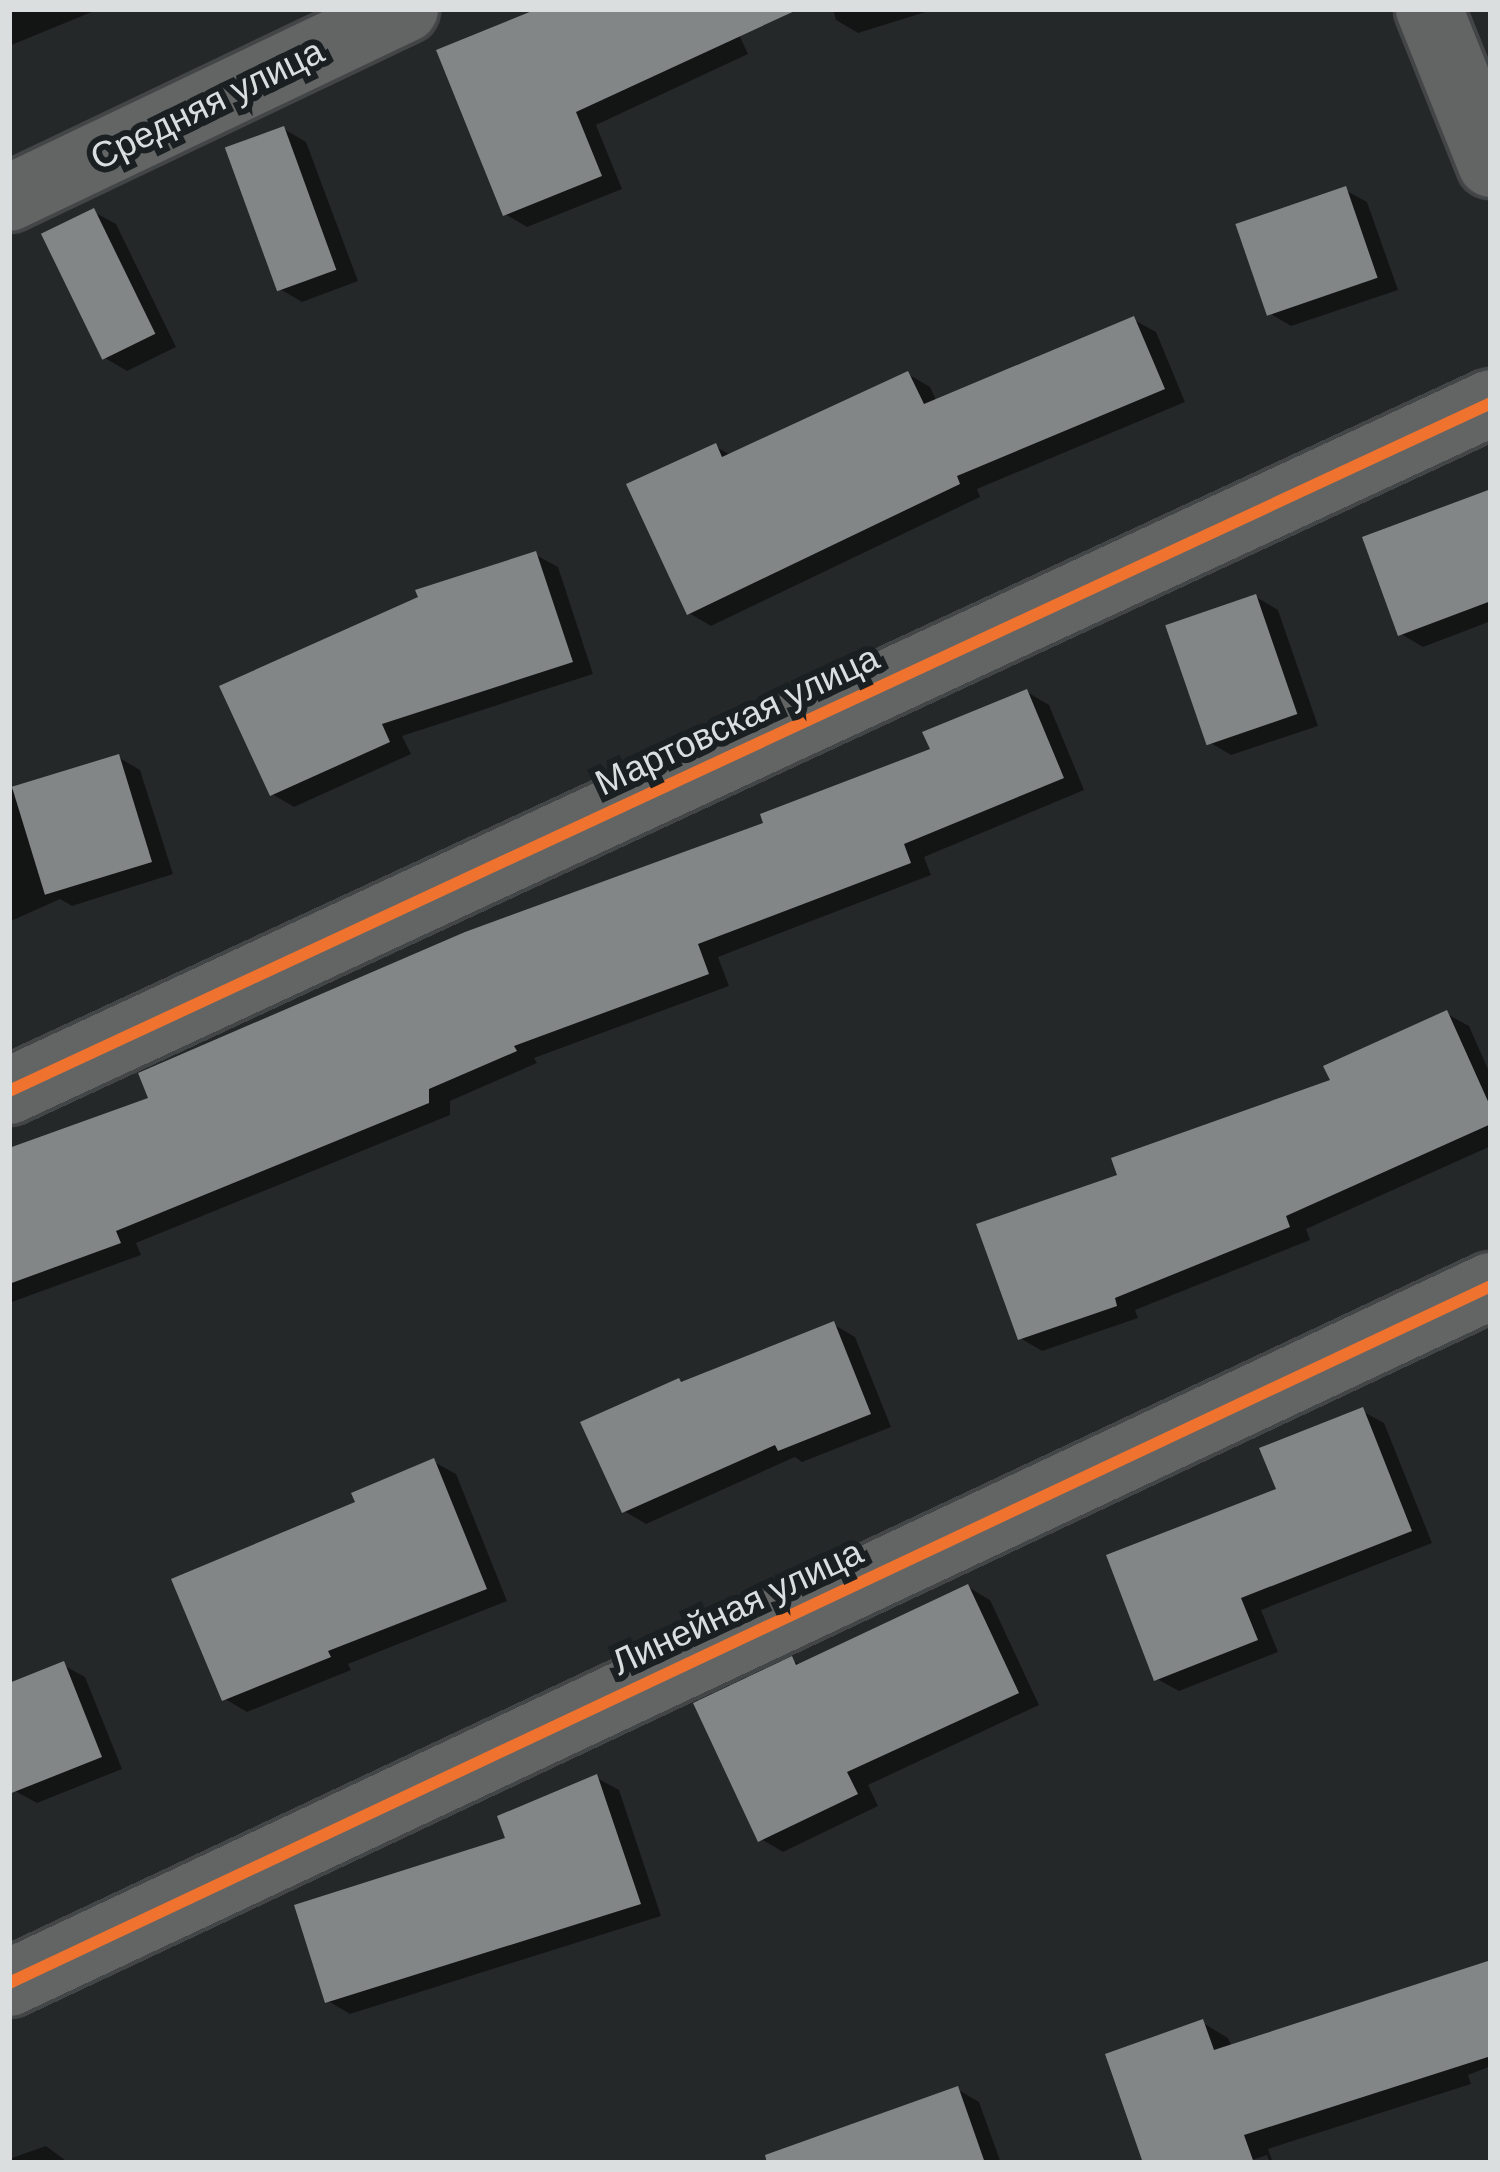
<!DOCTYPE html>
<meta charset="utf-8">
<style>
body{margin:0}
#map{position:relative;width:1500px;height:2172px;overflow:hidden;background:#252829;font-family:Helvetica,sans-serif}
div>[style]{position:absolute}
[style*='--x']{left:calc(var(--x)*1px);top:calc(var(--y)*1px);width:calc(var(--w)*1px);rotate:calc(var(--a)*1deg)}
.shadow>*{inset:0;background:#0007}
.building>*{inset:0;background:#838687;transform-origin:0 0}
.roads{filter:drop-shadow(3px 0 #434647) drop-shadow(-3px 0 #434647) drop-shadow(0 3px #434647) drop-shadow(0 -3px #434647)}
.minor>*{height:66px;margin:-33px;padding:0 33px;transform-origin:33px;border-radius:33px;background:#636565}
.cycleway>*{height:12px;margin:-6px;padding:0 6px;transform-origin:6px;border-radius:6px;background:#ef722f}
span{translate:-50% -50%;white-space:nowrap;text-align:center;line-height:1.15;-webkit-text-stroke:12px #1a2021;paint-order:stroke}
.street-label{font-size:36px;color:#dadedf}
.frame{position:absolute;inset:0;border:12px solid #dadedf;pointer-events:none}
</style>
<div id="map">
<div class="shadow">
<i style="clip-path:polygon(9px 9px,99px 9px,9px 46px)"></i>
<i style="clip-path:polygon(540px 9px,727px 9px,748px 54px,596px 125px,622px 189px,527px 227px,505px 214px)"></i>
<i style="clip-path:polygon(833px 9px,935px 9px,858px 33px,836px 20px)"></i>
<i style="clip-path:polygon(284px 129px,306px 142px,358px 281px,302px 302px,280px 289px)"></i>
<i style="clip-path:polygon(1345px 190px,1367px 202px,1398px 290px,1291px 326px,1269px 313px)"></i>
<i style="clip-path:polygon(94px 212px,116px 224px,176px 347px,127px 371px,105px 358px)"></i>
<i style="clip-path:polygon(1134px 320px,1156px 332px,1185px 402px,977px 489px,980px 497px,711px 626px,689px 613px,715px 446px,732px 456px,908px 374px,930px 387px,937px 402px)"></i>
<i style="clip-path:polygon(1491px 492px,1491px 621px,1423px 647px,1401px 634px)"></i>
<i style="clip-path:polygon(536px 555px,558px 567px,593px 674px,402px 736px,411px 754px,294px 807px,272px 794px)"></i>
<i style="clip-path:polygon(1256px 597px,1278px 610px,1318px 726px,1231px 755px,1209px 742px)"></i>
<i style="clip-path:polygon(1027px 692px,1049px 705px,1084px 790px,924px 857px,931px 875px,718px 957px,729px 986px,534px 1058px,537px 1063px,450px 1101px,450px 1115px,136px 1243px,141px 1255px,9px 1303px,9px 1152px,152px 1100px,933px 751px)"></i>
<i style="clip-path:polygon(118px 757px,140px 770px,173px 874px,72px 906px,60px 899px,9px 922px,9px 791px)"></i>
<i style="clip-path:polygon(1447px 1014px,1469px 1026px,1491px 1076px,1491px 1146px,1306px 1229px,1310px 1240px,1135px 1310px,1138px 1318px,1042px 1351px,1020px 1338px,1334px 1082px)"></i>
<i style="clip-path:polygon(833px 1324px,855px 1337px,891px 1427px,802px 1462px,795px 1457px,646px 1524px,624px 1511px,684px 1384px)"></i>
<i style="clip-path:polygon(1362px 1411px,1384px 1423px,1432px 1543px,1261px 1610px,1278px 1652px,1179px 1691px,1157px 1679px)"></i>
<i style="clip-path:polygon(434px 1462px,456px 1474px,507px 1601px,348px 1664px,351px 1670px,247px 1712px,225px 1699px,359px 1504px)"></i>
<i style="clip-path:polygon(968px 1587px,990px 1600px,1039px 1705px,868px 1785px,878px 1806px,783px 1852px,761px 1839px,792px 1660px,802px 1666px)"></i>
<i style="clip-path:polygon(63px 1665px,85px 1677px,122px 1769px,37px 1803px,15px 1791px,9px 1775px,9px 1687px)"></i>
<i style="clip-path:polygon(597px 1778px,619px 1790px,661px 1916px,350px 2014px,328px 2001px,509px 1840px)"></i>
<i style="clip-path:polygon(1491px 1964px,1491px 2066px,1468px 2075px,1471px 2084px,1268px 2149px,1273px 2163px,1261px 2163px,1269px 2160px,1267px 2155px,1243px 2163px,1147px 2163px,1203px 2023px,1228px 2038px,1232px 2047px)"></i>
<i style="clip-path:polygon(957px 2089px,979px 2102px,1001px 2163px,888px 2163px)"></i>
<i style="clip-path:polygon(46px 2146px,69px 2163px,9px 2163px,9px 2159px)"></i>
</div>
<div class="building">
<i style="clip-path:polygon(537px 9px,799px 9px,576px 112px,602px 176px,503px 216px,436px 50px)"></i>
<i style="left:284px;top:126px;width:153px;height:63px;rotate:70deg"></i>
<i style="left:1346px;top:186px;width:97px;height:117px;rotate:71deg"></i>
<i style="left:94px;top:208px;width:140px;height:59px;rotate:64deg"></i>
<i style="clip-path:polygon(1134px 316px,1165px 389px,957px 476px,960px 484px,687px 615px,626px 484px,716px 443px,722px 457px,908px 371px,924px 404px)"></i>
<i style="clip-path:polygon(1491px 489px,1491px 601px,1398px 636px,1362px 537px)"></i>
<i style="clip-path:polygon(536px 551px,573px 662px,382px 724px,390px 742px,270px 796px,219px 686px,418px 597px,415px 590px)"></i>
<i style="left:1256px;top:594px;width:127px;height:96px;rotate:71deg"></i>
<i style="clip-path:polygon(1027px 689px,1064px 778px,904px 844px,911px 863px,698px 944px,709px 974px,514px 1046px,517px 1051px,429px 1089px,429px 1103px,116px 1231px,121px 1243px,9px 1284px,9px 1148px,148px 1098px,138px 1073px,465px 932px,763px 823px,760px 814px,930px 749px,922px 732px)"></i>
<i style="left:119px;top:754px;width:113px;height:112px;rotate:73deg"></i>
<i style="clip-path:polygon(1447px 1010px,1491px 1108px,1491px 1124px,1286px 1216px,1290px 1227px,1115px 1298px,1117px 1306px,1018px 1340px,976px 1224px,1117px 1175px,1111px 1158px,1330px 1080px,1323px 1066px)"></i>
<i style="clip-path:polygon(834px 1321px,871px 1414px,778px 1451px,775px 1445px,622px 1513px,580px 1422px,679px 1378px,681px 1382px)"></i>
<i style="clip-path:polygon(1363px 1407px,1412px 1531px,1241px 1598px,1258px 1640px,1154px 1681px,1106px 1555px,1276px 1489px,1259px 1448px)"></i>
<i style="clip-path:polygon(434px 1458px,487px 1589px,328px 1651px,331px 1657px,222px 1701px,171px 1579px,355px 1502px,351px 1493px)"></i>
<i style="clip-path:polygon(968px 1584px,1019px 1693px,847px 1772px,858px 1794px,758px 1842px,693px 1703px,792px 1656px,796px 1665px)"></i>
<i style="clip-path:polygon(64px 1661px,102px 1757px,9px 1794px,9px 1683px)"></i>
<i style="clip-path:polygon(597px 1774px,641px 1904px,325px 2003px,294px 1905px,505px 1838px,497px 1816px)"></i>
<i style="clip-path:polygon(1491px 1960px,1491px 2056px,1244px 2135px,1254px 2163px,1143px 2163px,1105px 2054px,1203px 2019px,1214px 2050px)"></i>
<i style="clip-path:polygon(958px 2086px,985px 2163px,767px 2163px,765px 2155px)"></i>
</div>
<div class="roads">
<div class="minor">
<i style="--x:1429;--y:9;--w:167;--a:68.2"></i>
<i style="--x:9;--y:198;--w:439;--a:-25.5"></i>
<i style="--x:9;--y:1091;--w:1634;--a:-24.9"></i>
<i style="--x:9;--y:1983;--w:1638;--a:-25.19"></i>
</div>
</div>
<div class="cycleway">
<i style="--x:9;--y:1091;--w:1634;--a:-24.9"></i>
<i style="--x:9;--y:1983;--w:1638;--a:-25.19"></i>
</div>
<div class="street-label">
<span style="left:207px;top:104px;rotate:-26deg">Средняя улица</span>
<span style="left:737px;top:720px;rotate:-25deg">Мартовская улица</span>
<span style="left:737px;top:1607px;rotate:-25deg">Линейная улица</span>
</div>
<div class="frame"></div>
</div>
